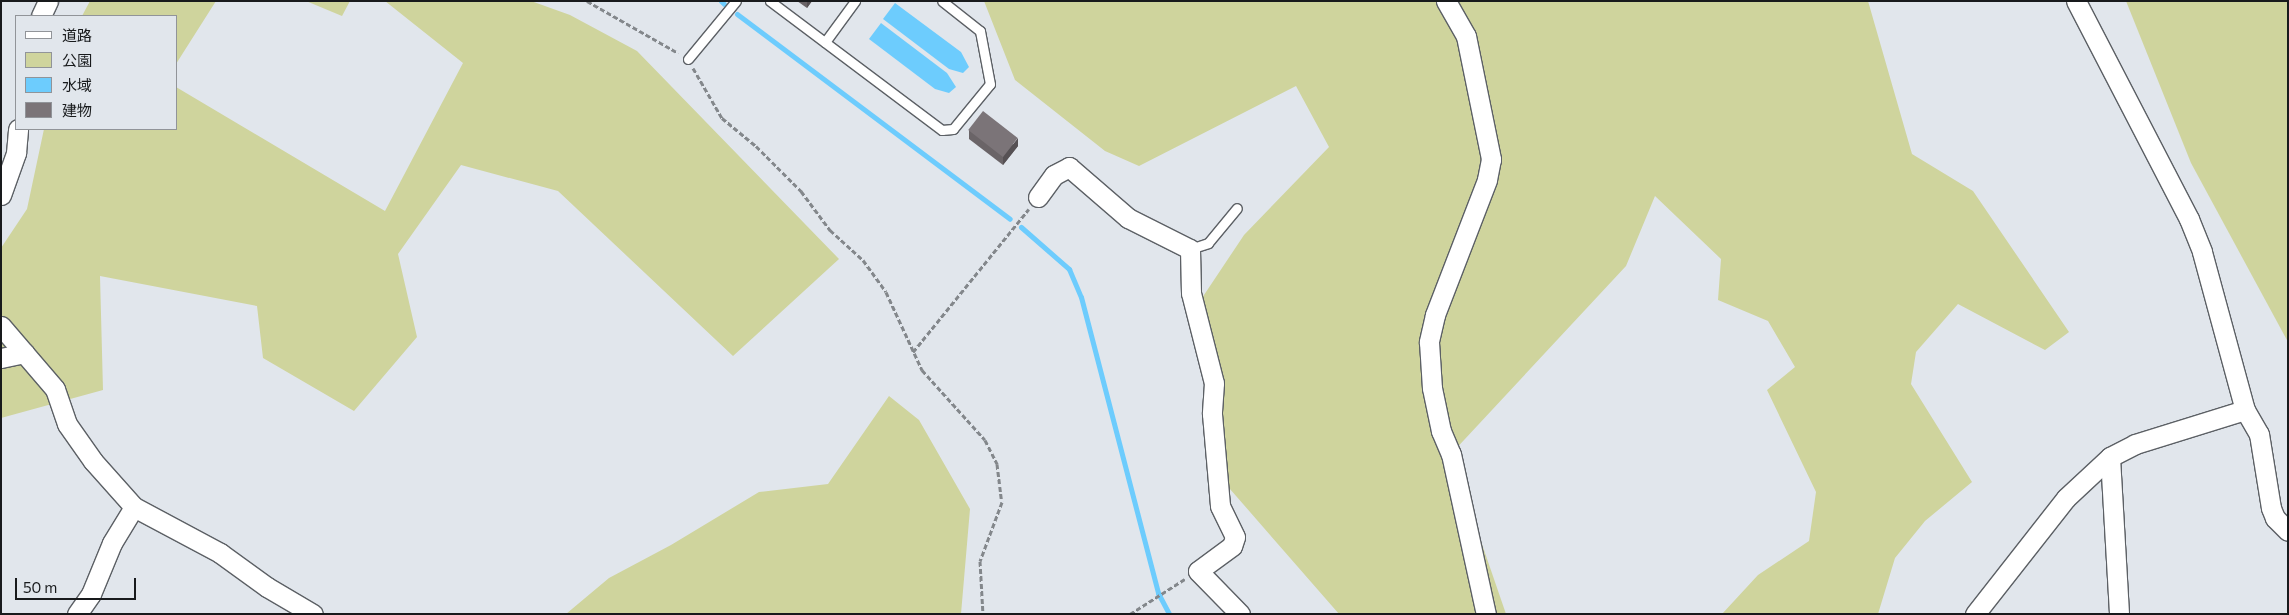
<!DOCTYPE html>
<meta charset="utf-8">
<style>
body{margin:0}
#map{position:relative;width:2289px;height:615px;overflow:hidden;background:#e1e6ec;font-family:Commissioner,"Noto Sans JP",sans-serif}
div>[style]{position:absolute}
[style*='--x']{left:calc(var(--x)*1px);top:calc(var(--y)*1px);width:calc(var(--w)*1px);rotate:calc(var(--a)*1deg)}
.green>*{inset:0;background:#cfd49d}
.water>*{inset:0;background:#6dccfd}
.stream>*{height:5px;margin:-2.5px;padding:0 2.5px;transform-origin:2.5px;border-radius:2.5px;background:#6dccfd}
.path>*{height:3px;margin-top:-1.5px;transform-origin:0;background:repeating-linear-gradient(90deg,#83878b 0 5px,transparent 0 7.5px)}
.roads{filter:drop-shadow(1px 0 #5c6065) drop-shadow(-1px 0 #5c6065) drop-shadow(0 1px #5c6065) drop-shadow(0 -1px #5c6065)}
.service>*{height:9px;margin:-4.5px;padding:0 4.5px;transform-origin:4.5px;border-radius:4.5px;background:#fff}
.minor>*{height:19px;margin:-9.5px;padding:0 9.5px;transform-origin:9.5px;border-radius:9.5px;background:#fff}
.wall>*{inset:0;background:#6a6467}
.shaded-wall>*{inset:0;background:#565154}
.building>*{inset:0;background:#7b7478;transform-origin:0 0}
span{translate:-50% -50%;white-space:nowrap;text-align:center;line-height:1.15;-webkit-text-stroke:5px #e1e6ec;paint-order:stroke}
.frame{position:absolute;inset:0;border:2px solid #181a1c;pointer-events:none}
.legend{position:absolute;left:15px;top:15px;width:162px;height:115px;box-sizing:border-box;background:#e1e6ec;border:1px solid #919499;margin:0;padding:6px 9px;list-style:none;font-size:15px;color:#181a1c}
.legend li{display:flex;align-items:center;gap:10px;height:25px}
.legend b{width:25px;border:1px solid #919499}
.scale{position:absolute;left:15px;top:578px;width:121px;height:22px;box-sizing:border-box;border:2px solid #181a1c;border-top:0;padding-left:6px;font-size:15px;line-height:18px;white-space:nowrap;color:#181a1c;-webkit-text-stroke:4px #e1e6ec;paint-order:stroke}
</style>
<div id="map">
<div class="green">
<i style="clip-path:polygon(90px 1px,216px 1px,176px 64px,176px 16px,82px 16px)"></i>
<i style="clip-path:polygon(306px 1px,350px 1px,342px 16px)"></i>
<i style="clip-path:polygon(385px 1px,531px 1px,570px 15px,637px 51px,839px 259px,733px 356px,558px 191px,461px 165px,398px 254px,417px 337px,354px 411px,263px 358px,257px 306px,100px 276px,103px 390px,1px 418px,1px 248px,27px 209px,44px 129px,176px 129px,176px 87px,385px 211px,463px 63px)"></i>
<i style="clip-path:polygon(984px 1px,1868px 1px,1912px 154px,1973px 191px,2069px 332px,2045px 350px,1958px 304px,1916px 352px,1911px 384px,1972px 482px,1925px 521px,1895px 558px,1878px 614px,1722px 614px,1758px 575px,1809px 541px,1816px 492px,1767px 390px,1795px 367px,1768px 321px,1718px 300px,1721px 259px,1655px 196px,1626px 266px,1451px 454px,1506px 614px,1339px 614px,1223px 481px,1198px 304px,1244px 235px,1329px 147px,1296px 86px,1139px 166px,1105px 151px,1015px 80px)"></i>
<i style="clip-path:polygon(2126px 1px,2288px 1px,2288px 342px,2191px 163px)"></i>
<i style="clip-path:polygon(889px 396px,919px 420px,970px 509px,961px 614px,566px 614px,609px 578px,671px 545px,759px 492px,828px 484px)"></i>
</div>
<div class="water">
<i style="clip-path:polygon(895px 3px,961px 52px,969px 67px,963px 73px,949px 69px,883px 19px)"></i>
<i style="clip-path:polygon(881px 23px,947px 73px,956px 87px,949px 93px,935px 89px,869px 39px)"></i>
</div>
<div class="stream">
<i style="--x:721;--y:1;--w:4;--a:45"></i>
<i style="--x:737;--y:14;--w:341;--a:36.9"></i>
<i style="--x:1021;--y:227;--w:64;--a:41.2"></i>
<i style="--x:1069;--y:269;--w:30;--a:67"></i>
<i style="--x:1081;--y:297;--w:306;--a:75.4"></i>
<i style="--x:1158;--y:593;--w:24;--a:62"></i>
</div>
<div class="path">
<i style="--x:587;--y:1;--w:105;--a:29.7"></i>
<i style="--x:693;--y:68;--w:58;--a:59.9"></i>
<i style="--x:722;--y:118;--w:44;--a:39.5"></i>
<i style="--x:756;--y:146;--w:64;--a:45"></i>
<i style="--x:801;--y:191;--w:49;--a:53.4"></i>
<i style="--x:830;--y:230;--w:45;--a:42.3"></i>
<i style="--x:863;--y:260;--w:39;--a:54"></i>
<i style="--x:886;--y:292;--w:86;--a:65.2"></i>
<i style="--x:922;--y:370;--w:94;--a:48"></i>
<i style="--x:985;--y:440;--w:27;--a:63"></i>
<i style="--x:997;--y:464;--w:38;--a:83"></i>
<i style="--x:1002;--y:502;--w:63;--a:110.4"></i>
<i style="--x:980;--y:561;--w:53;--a:86.8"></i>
<i style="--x:913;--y:352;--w:184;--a:-51"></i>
<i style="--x:1130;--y:614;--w:65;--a:-32.5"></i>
</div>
<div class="roads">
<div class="service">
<i style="--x:770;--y:1;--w:215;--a:36.9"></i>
<i style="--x:942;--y:130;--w:11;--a:-5"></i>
<i style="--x:953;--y:129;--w:58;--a:-50.6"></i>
<i style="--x:990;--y:84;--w:54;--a:-100.7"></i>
<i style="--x:980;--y:31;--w:48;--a:-141.7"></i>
<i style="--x:825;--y:42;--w:51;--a:-53.8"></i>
<i style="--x:688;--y:59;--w:75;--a:-50.4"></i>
<i style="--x:1190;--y:249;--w:19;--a:-18"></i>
<i style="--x:1208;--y:243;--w:45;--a:-50.4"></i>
</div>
<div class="minor">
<i style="--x:1446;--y:1;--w:40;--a:60.3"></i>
<i style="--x:1466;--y:36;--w:126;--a:78.5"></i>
<i style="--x:1491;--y:159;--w:21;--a:101"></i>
<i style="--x:1487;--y:180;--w:145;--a:111.1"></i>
<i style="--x:1435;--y:315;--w:28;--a:103"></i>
<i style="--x:1429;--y:342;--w:46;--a:86.3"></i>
<i style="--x:1432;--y:388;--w:44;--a:78.2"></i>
<i style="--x:1441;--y:431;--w:25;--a:67"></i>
<i style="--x:1451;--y:454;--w:164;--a:77.7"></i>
<i style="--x:2076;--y:1;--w:246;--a:62.6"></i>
<i style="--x:2189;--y:219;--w:35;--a:68"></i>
<i style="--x:2202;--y:252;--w:164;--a:74.8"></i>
<i style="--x:2245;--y:410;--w:28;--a:60"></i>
<i style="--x:2259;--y:434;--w:75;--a:80.8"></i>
<i style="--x:2271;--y:508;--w:11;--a:68"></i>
<i style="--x:2275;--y:518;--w:18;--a:45"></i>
<i style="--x:41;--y:16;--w:17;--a:-65"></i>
<i style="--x:1;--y:195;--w:45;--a:-70.3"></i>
<i style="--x:16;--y:153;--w:24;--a:-85"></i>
<i style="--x:1038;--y:197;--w:27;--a:-54"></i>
<i style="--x:1054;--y:175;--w:17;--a:-28"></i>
<i style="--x:1069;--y:167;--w:78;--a:40.8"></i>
<i style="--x:1128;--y:218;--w:69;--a:26.6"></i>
<i style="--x:1190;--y:249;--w:44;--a:88.7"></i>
<i style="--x:1191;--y:293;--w:93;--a:75.7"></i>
<i style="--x:1214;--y:383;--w:31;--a:94"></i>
<i style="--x:1212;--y:414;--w:92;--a:85"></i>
<i style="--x:1220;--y:506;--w:34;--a:64"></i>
<i style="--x:1235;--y:537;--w:9;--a:108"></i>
<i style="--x:1232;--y:546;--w:42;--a:143.7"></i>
<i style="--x:1198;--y:571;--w:60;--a:45.7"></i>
<i style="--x:1;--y:326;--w:83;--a:49.4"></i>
<i style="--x:55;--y:389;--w:37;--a:71"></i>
<i style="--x:67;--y:424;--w:45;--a:54.9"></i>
<i style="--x:93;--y:461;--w:62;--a:48.3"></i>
<i style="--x:134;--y:507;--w:98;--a:28.1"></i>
<i style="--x:220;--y:553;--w:58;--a:35.9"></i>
<i style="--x:267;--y:587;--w:53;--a:30.4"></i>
<i style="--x:1;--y:358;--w:24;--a:-12"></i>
<i style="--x:2110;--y:457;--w:157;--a:86.7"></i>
<i style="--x:77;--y:614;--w:24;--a:-55"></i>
<i style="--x:91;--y:594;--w:55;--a:-67.6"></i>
<i style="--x:112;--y:543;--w:42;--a:-58.6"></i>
<i style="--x:1975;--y:614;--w:147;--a:-51.9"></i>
<i style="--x:2066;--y:498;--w:60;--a:-43"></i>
<i style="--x:2110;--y:457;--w:28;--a:-27"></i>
<i style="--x:2135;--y:444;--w:115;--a:-17.2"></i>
</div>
</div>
<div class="wall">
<i style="clip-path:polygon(797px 1px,812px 1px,807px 8px)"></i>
<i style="clip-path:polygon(969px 130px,1018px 146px,1003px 165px,969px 139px)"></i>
</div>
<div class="shaded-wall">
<i style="clip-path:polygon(807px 1px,812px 1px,807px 8px)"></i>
<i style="clip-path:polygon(1018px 138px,1018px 146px,1003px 165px,1003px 157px)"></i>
</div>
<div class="building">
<i style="left:983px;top:111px;width:44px;height:24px;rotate:38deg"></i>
</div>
<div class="frame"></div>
<ul class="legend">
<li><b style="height:6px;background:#fff"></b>道路</li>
<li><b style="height:14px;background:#cfd49d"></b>公園</li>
<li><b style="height:14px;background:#6dccfd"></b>水域</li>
<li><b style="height:14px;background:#7b7478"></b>建物</li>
</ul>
<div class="scale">50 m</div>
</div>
